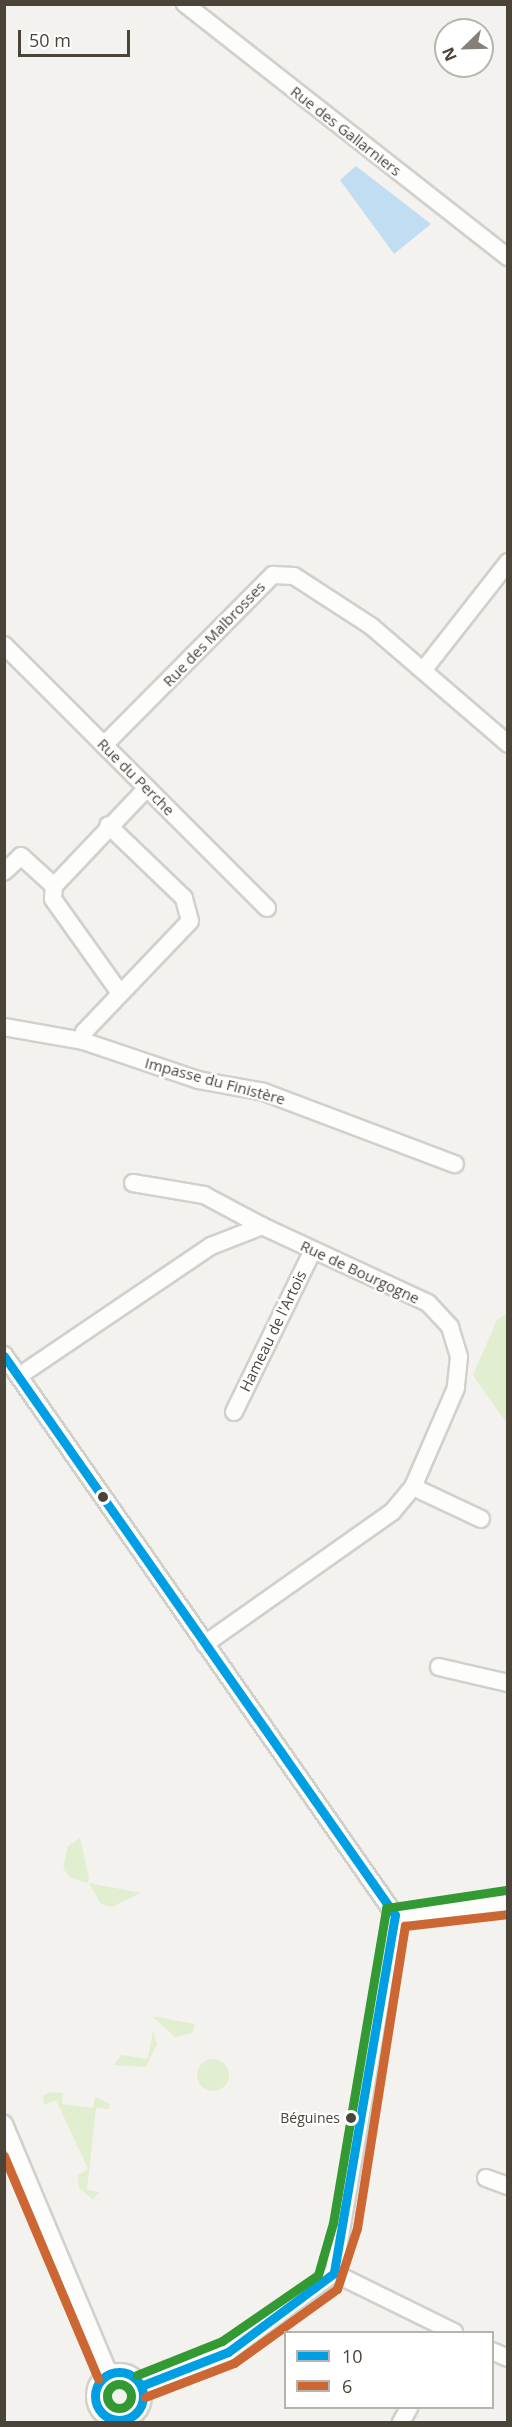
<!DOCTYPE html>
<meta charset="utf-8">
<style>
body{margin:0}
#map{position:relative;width:512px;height:2427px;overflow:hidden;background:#f4f2ee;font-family:"Open Sans",sans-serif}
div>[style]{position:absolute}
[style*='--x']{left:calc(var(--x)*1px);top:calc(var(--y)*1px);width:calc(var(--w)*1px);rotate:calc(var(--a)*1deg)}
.green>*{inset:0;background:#e1eecf}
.round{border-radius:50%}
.water>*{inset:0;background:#c0ddf1}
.roads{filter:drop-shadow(2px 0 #d2d0cb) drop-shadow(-2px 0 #d2d0cb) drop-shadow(0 2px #d2d0cb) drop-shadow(0 -2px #d2d0cb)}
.minor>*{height:16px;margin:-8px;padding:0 8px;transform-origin:8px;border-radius:8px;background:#fdfdfc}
.minor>.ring{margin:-8px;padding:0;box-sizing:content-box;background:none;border:16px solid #fdfdfc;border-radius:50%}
.bus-1>*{height:9px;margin:-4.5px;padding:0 4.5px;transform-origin:4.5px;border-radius:4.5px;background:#009fe3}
.bus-1>.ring{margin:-4.5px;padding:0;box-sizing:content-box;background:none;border:9px solid #009fe3;border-radius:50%}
.bus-2>*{height:9px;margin:-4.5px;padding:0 4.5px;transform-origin:4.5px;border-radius:4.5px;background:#c63}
.bus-3>*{height:9px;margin:-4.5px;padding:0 4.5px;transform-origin:4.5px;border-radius:4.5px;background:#393}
.bus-3>.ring{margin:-4.5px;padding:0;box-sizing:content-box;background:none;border:9px solid #393;border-radius:50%}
.dots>*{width:16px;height:16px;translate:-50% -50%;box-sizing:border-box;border:3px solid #fff;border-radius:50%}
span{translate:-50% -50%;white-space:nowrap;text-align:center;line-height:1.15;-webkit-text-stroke:4.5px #fff;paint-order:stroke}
.bus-label{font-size:14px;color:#4b4439}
.right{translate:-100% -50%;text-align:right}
.street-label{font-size:15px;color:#4b4439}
.frame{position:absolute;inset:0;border:6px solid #4b4439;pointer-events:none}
.legend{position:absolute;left:284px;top:2331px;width:210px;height:78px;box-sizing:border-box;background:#fff;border:2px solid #b7b4b0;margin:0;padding:8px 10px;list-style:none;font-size:18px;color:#4b4439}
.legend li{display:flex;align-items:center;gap:12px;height:30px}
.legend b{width:30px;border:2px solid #b7b4b0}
.north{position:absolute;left:434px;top:18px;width:60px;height:60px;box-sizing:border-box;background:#fff;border:2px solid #b7b4b0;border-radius:50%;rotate:247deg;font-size:16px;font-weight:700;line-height:24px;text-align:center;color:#4b4439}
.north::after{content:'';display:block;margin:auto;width:21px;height:27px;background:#868178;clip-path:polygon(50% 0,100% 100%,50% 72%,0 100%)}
.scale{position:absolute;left:18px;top:30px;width:112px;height:27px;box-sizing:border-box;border:3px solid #4b4439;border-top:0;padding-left:8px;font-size:18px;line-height:21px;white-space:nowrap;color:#4b4439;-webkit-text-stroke:4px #fff;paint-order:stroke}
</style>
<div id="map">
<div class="green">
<i style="clip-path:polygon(507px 1313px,507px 1424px,473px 1375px,497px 1320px)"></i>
<i style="clip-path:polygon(80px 1838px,89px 1878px,87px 1883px,69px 1877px,63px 1868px,68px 1846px)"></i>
<i style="clip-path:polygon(89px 1883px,141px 1893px,112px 1907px,101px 1904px)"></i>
<i style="clip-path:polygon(152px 2016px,195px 2024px,193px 2033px,175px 2037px)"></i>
<i style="clip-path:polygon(153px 2030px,157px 2044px,146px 2067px,114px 2065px,121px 2055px,148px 2059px)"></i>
<i class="round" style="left:197px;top:2059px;width:32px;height:32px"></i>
<i style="clip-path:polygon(50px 2092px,63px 2093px,62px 2104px,93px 2108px,95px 2097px,110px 2104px,109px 2109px,96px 2108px,87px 2190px,99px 2192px,93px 2200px,79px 2188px,78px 2175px,88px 2169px,56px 2100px,44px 2105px,43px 2096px)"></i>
</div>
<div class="water">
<i style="clip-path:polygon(356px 166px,431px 224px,394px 254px,340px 180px)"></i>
</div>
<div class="roads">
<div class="minor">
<i style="--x:185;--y:4;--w:410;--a:38.1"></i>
<i style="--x:4;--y:645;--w:372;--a:45"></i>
<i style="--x:425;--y:668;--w:135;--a:-51.9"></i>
<i style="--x:104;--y:745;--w:240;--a:-45.2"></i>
<i style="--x:273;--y:575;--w:21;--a:3"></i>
<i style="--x:294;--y:576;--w:92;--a:33"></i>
<i style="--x:371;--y:626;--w:181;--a:40.7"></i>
<i style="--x:4;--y:872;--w:23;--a:-43"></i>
<i style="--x:21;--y:856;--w:45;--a:42.3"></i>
<i style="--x:120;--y:993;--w:115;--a:-125.5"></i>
<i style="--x:53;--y:899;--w:13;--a:-86"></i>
<i style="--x:54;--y:886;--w:135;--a:-46.5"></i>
<i style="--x:4;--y:1027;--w:80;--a:10"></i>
<i style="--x:83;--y:1041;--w:121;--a:18.7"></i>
<i style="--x:198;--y:1080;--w:67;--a:10.3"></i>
<i style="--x:264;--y:1092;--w:204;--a:20.7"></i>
<i style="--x:83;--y:1041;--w:9;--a:-84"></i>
<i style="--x:84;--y:1032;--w:153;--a:-46.3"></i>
<i style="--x:190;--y:921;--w:24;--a:-105"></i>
<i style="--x:184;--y:898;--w:105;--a:-136.2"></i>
<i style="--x:133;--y:1183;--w:72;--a:9.6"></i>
<i style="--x:204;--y:1195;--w:66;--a:28.1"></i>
<i style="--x:4;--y:1355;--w:683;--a:55.08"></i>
<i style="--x:395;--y:1915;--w:363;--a:99.7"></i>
<i style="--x:334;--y:2273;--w:132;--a:143.3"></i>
<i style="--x:228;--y:2352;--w:93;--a:158.7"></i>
<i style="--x:19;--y:1376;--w:232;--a:-34.1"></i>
<i style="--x:211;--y:1246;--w:55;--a:-21.4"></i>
<i style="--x:262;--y:1226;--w:183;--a:24.9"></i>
<i style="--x:428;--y:1303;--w:33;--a:47"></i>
<i style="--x:450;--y:1327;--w:31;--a:73"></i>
<i style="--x:459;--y:1357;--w:31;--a:96"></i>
<i style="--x:456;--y:1388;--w:108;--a:113.5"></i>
<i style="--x:413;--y:1487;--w:33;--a:130"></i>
<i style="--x:392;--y:1512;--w:229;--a:144.8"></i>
<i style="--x:234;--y:1412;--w:180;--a:-64"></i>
<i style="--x:413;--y:1487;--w:75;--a:25.2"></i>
<i style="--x:439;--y:1667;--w:71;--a:13.1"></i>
<i style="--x:395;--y:1915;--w:114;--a:-6.6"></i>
<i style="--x:4;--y:2124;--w:271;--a:67.2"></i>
<i style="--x:486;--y:2178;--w:23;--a:20"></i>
<i style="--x:334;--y:2273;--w:134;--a:26.2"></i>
<i style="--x:492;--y:2351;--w:17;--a:24"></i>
<i class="ring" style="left:95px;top:2372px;width:32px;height:32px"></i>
<i style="--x:401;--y:2422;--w:16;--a:-60"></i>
</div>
</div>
<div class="bus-1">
<i style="--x:4;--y:1356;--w:682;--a:55.03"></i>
<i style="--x:395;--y:1915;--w:363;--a:99.7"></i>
<i style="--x:334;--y:2273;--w:132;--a:143.3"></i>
<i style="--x:228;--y:2352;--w:93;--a:158.7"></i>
<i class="ring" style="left:95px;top:2372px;width:39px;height:39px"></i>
</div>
<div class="bus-2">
<i style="--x:4;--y:2156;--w:242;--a:67.1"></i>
<i style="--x:145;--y:2397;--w:95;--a:-20.9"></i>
<i style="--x:234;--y:2363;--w:127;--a:-35.7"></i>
<i style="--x:337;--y:2289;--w:64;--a:-71.8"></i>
<i style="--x:357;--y:2228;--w:306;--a:-81"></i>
<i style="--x:405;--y:1926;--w:104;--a:-6.6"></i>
</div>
<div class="bus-3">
<i style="--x:137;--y:2375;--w:92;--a:-21.8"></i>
<i style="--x:222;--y:2341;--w:116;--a:-34.5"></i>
<i style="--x:318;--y:2275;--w:54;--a:-73.9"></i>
<i style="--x:333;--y:2223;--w:319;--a:-80.4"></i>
<i style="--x:386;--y:1908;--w:122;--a:-8.5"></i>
<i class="ring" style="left:107px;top:2384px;width:15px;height:15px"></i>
</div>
<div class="dots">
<i style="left:103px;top:1497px;background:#4b4439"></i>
<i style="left:351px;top:2118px;background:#4b4439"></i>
</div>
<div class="bus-label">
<span class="right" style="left:340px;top:2118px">Béguines</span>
</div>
<div class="street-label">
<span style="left:346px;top:131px;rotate:38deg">Rue des Gallarniers</span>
<span style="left:214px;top:634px;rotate:-46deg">Rue des Malbrosses</span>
<span style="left:136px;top:777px;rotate:45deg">Rue du Perche</span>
<span style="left:215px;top:1081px;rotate:15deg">Impasse du Finistère</span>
<span style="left:360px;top:1272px;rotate:25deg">Rue de Bourgogne</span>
<span style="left:273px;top:1331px;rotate:-64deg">Hameau de l'Artois</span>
</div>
<div class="frame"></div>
<ul class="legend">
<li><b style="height:8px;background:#009fe3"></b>10</li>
<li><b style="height:8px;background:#c63"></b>6</li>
</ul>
<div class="north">N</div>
<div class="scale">50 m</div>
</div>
